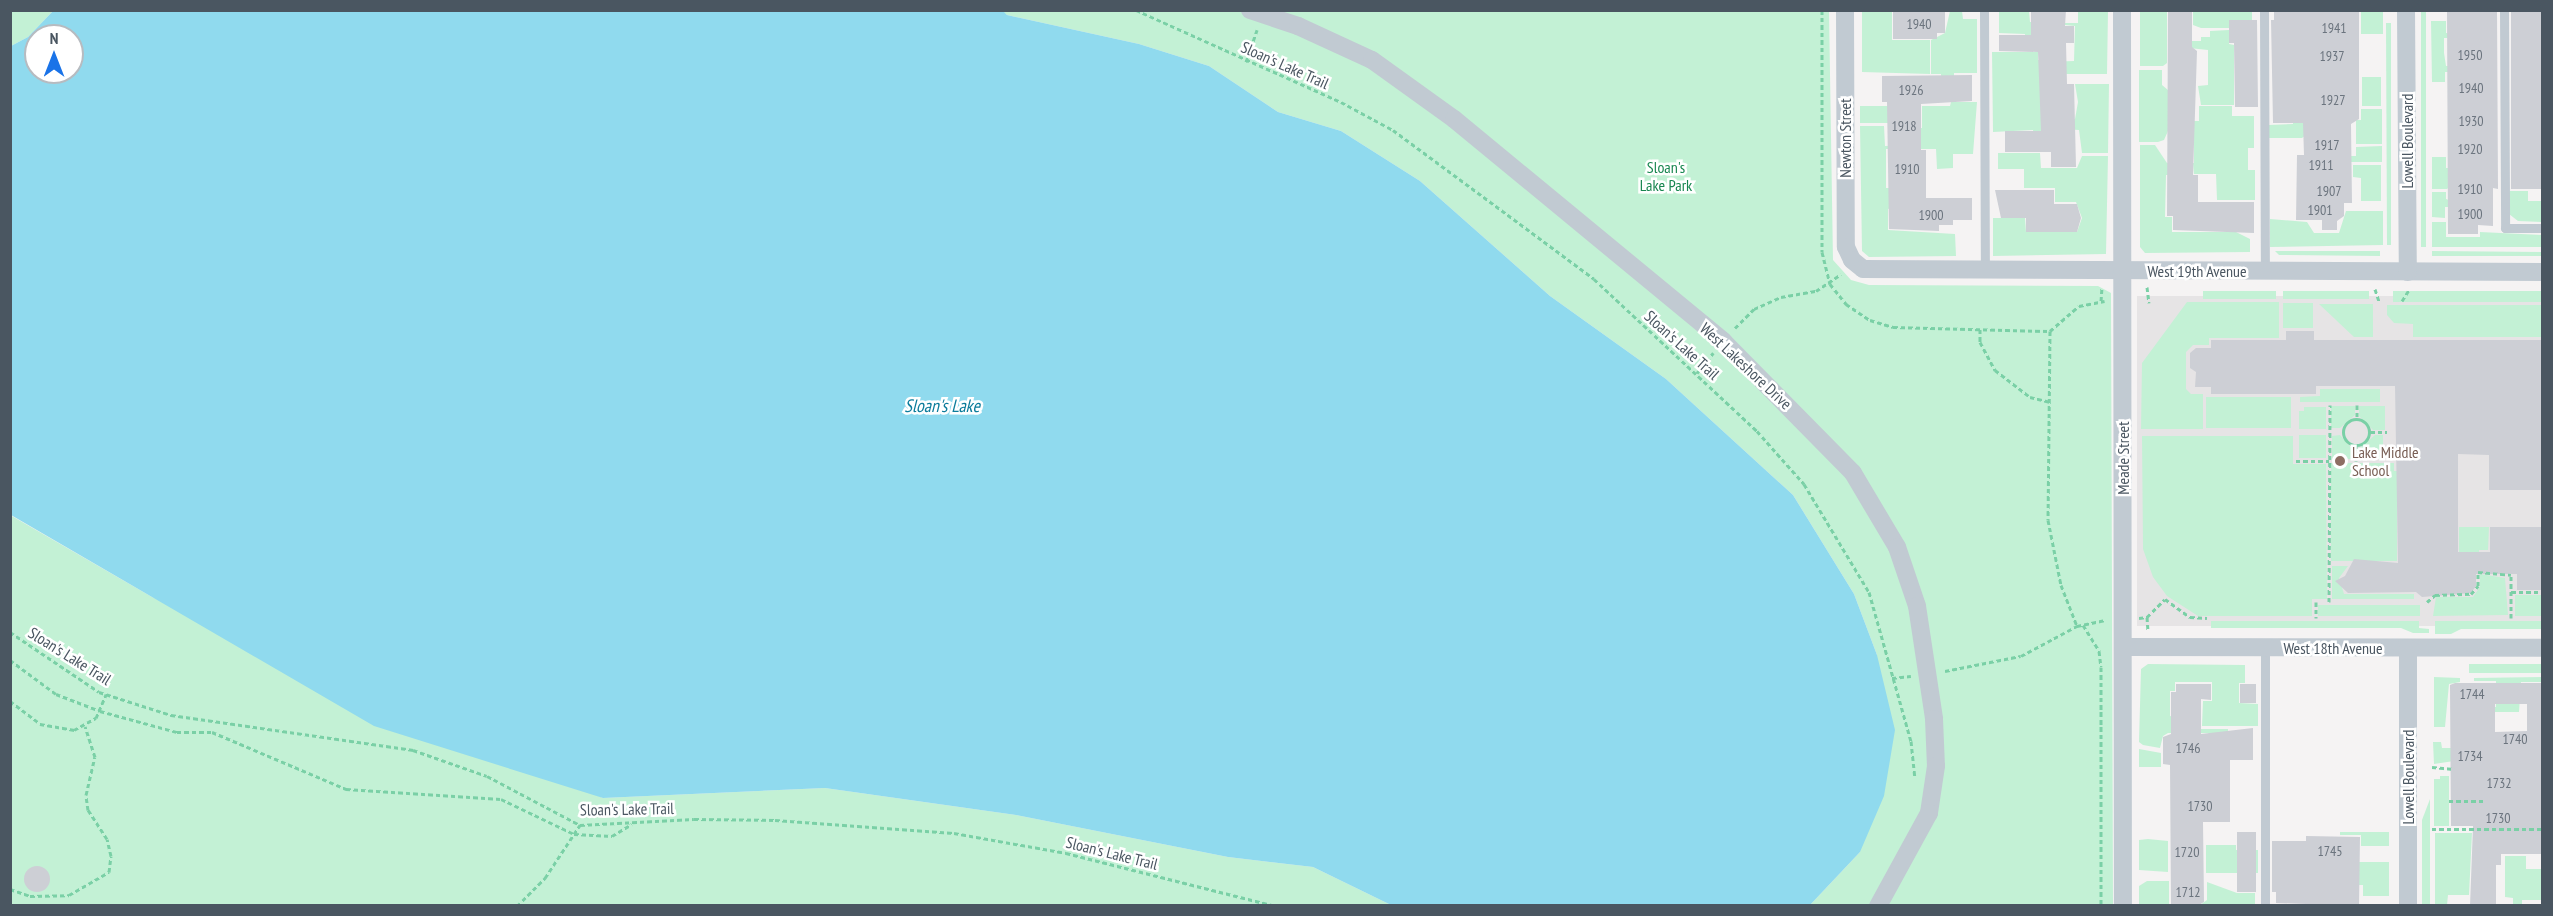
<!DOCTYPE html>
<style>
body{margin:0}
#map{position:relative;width:2553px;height:916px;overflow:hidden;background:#f5f3f3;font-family:"PT Sans Narrow",sans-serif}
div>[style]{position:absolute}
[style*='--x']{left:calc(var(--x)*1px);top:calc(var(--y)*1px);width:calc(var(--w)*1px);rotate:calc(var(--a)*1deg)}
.education>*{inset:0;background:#e6e4e5;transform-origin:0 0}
.green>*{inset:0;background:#c3f1d5;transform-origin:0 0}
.water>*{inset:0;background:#90daee}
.building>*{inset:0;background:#cdcfd5;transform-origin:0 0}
.round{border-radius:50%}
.path>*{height:3px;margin-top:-1.5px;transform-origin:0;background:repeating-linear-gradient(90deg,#7ad0a6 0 4.5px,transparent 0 7.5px)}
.path>.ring{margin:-1.5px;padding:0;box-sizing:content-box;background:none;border:3px solid #7ad0a6;border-radius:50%}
.lane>*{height:9px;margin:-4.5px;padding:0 4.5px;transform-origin:4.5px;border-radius:4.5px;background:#c1cad2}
.street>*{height:18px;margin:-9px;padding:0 9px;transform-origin:9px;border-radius:9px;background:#c1cad2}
.dots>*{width:16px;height:16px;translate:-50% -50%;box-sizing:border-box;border:3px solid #fff;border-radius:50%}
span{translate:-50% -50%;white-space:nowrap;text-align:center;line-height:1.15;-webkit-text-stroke:5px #fff;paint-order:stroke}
.number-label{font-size:14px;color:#6b747e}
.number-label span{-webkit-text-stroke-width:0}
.street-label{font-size:16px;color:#4a5661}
.park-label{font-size:16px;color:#17864f}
.education-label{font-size:16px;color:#785e54}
.left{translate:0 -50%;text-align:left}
.water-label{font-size:18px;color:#0c7c9b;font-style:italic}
.frame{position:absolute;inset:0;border:12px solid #4a5661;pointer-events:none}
.north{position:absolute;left:24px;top:24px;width:60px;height:60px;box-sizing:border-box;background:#fff;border:2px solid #b7bbc0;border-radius:50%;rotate:0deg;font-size:16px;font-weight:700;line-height:24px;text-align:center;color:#4a5661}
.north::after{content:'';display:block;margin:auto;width:21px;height:27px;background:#1a73e8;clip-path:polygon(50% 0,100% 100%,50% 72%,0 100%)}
</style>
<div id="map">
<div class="education">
<i style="left:2137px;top:296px;width:405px;height:330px"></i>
</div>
<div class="green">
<i style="clip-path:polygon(11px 11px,53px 11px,28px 37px,11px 46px)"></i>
<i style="clip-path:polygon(1002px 11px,1829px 11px,1833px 260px,1851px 280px,1869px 285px,2098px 286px,2111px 293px,2113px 905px,1810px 905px,1860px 852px,1877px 655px,1854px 594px,1793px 495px,1666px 379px,1550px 296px,1420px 181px,1341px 131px,1278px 112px,1209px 66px,1139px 44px,1007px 15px)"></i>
<i style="clip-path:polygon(1862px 11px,1892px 11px,1892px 40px,1930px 40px,1930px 74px,1862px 72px)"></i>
<i style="clip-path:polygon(1950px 11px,1962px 11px,1963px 19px,1977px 19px,1977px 73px,1954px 73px,1954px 100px,1941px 100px,1941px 74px,1931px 74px,1931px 40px,1945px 33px)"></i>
<i style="clip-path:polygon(1999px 11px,2029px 11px,2030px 22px,2043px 23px,2025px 51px,2025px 34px,1999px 33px)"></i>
<i style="clip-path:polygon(2078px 11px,2108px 11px,2107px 74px,2045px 74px,2045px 62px,2074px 61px,2075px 26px,2045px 23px,2078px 23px)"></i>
<i style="clip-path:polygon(2140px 11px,2167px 11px,2167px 63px,2163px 66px,2140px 66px)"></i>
<i style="clip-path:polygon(2193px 11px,2252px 11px,2252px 20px,2229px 20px,2229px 28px,2201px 28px,2193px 25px)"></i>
<i style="left:2361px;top:11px;width:22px;height:23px"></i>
<i style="left:2421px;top:11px;width:5px;height:236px"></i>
<i style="clip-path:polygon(2431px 21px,2446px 21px,2446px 33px,2459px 34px,2459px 38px,2444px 38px,2444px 53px,2446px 66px,2465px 66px,2465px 72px,2445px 72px,2445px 82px,2432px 82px)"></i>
<i style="clip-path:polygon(2386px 23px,2391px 23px,2391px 245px,2387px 245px)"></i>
<i style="clip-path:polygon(2229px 30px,2229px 44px,2234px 45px,2234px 105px,2201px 105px,2198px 86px,2208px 85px,2208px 50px,2170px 46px,2170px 41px,2201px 41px,2201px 37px,2210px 37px,2210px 31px)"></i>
<i style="clip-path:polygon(2292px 47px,2306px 135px,2302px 138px,2269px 138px,2269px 125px,2293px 124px)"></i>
<i style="clip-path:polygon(1992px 52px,2038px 52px,2038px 60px,2043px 60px,2059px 115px,2034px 145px,2033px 130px,1993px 132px)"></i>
<i style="clip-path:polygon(2139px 70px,2162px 70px,2162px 85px,2168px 90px,2168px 131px,2164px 140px,2158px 142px,2139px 142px)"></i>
<i style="left:2362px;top:77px;width:19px;height:29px"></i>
<i style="clip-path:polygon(2075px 84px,2109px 84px,2108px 153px,2082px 153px,2079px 130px,2061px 129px,2061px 119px,2075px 119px,2078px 102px)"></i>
<i style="clip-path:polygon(1951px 102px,1977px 102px,1973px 154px,1953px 154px,1953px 168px,1937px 169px,1936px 149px,1913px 149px,1913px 128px,1922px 128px,1922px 106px,1950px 106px)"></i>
<i style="left:1860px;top:106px;width:29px;height:17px"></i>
<i style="clip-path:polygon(2199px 106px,2232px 106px,2232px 116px,2254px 116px,2254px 148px,2248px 148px,2248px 170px,2255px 170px,2255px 200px,2217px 200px,2216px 174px,2194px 174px,2194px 131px,2170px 131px,2170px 121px,2199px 121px)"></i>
<i style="clip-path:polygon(2361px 109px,2382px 109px,2382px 144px,2356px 144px,2356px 120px,2361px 120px)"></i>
<i style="clip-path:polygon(1860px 126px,1884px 126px,1885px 146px,1912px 145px,1912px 149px,1886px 149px,1886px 188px,1895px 188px,1892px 208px,1888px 209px,1888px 230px,1955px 234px,1956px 256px,1869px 257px,1862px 251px)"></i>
<i style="clip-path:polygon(2140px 145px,2155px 145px,2167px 163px,2194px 163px,2193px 175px,2166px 175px,2165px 217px,2172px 217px,2172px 232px,2236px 232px,2250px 239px,2250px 252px,2145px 253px,2140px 247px)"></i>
<i style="clip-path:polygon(2382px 146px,2382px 162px,2345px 162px,2345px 156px,2356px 156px,2356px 147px)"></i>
<i style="clip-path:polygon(1998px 153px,2040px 153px,2041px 168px,2077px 168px,2082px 156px,2108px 156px,2106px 254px,1993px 256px,1993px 218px,2025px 218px,2026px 232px,2077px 232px,2082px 218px,2076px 202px,2055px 202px,2055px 188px,2024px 188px,2024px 169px,1998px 169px)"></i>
<i style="clip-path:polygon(2432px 157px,2446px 157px,2446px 168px,2469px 168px,2447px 189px,2432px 189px)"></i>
<i style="clip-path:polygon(2353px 165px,2381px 165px,2381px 201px,2361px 201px,2361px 178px,2353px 177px)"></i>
<i style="clip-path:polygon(2509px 191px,2528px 191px,2528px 201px,2542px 201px,2542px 222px,2518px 221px,2509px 214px)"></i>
<i style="clip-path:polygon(2432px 192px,2446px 192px,2446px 199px,2471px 207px,2445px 207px,2445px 218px,2432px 217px)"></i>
<i style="clip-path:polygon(2346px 211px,2383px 211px,2383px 245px,2270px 247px,2270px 219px,2307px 222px,2314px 233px,2339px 233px)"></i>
<i style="clip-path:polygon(2432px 222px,2446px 222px,2446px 237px,2480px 237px,2480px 232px,2542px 235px,2542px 247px,2432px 247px)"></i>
<i style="clip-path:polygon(2275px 251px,2380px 251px,2380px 256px,2279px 255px)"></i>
<i style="clip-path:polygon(2432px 251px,2542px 252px,2542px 256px,2432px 256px)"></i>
<i style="left:2203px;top:291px;width:73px;height:8px"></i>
<i style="left:2283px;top:291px;width:86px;height:8px"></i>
<i style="left:2393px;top:291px;width:149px;height:11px"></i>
<i style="clip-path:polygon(2187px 302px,2279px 302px,2279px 338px,2209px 338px,2209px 345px,2193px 345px,2186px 352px,2186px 389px,2191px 394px,2203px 394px,2203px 429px,2141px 429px,2142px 363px)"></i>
<i style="left:2283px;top:303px;width:30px;height:25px"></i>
<i style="clip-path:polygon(2319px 304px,2373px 304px,2373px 337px,2354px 337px)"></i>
<i style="clip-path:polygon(2387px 305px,2542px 305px,2542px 337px,2413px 337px,2413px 324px,2394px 323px,2387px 315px)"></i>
<i style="clip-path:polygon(2320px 389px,2380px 389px,2380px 402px,2300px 402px,2300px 397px,2320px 396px)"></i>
<i style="left:2206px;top:397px;width:85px;height:31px"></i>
<i style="clip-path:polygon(2331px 406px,2355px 406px,2355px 415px,2340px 428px,2331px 428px)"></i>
<i style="clip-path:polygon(2359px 406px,2385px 406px,2385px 430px,2373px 430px,2359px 416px)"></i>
<i style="clip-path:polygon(2304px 407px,2326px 407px,2326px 429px,2299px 429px,2299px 411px,2304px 411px)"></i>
<i style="left:2299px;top:435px;width:27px;height:23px"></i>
<i style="clip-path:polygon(2340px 435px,2353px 450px,2353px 459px,2332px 459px,2332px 436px)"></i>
<i style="clip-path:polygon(2375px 435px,2383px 435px,2383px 459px,2360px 459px,2360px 448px)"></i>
<i style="clip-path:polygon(2142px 436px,2293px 436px,2293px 464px,2326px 464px,2327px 599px,2312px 599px,2312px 616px,2198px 616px,2167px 596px,2153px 577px,2143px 549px)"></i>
<i style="clip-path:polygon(2331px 463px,2394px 463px,2394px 471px,2397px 471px,2397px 561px,2331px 561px)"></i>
<i style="clip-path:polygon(10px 515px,152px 597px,603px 798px,825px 788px,1016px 815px,1228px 857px,1313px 867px,1391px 905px,11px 905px)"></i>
<i style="clip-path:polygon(2459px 527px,2489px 527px,2488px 550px,2479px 550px,2479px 559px,2459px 559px)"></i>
<i style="clip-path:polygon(2332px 566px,2348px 566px,2339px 578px,2344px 594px,2414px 594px,2414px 599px,2332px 599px)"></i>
<i style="clip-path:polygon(2480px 574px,2505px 578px,2508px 615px,2433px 616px,2436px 597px,2473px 597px,2480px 587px)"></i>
<i style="left:2515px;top:595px;width:27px;height:21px"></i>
<i style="left:2318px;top:605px;width:102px;height:11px"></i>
<i style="clip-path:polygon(2211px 621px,2419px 621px,2419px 628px,2429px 629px,2429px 633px,2413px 633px,2401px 628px,2211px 628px)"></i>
<i style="clip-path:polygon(2435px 621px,2542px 621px,2542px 629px,2461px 629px,2451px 634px,2435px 634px)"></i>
<i style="clip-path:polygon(2148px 664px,2245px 665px,2245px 683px,2239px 683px,2239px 703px,2258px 704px,2258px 726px,2202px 726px,2203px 701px,2212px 701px,2212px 682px,2175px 682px,2175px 691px,2170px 691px,2170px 716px,2174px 717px,2176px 729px,2228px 729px,2228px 749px,2208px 733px,2168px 733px,2163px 736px,2160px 748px,2143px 745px,2139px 742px,2141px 669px)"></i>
<i style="left:2469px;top:664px;width:73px;height:9px"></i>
<i style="clip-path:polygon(2434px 677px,2460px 678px,2460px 682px,2449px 684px,2445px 727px,2434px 727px)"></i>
<i style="clip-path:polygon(2542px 677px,2542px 682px,2521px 682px,2519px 712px,2485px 712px,2485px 707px,2496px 707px,2496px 681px,2474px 681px,2474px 678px)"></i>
<i style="clip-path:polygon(2433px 742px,2441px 742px,2442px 748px,2453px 748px,2454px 761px,2434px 764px)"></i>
<i style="clip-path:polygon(2139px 749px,2161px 753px,2161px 767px,2139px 767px)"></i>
<i style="clip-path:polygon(2440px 776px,2449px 776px,2449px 826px,2434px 826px,2434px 779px,2440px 779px)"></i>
<i style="clip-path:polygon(2430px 799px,2430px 905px,2422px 905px,2422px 820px)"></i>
<i style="clip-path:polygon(2340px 832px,2389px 832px,2389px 846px,2361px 846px,2361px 835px,2340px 835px)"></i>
<i style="clip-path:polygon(2435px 833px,2472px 833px,2469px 895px,2448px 895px,2447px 905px,2435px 905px)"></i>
<i style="clip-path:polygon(2148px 839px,2168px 841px,2168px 872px,2139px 870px,2139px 840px)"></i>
<i style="clip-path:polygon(2206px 845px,2236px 845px,2236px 850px,2258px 850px,2258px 873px,2206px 873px)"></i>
<i style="clip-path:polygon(2505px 856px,2526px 856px,2526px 869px,2542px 869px,2542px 900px,2522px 900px,2522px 905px,2513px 905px,2513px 898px,2505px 897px)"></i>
<i style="clip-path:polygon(2332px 862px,2389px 862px,2389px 896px,2363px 896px,2363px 885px,2330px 885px)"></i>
<i style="clip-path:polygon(2147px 881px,2169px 881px,2169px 905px,2139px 905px,2139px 886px)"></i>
<i style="clip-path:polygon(2207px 882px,2237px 893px,2255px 893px,2255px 905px,2200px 905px,2207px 900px)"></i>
</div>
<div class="water">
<i style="clip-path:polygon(evenodd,53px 11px,1002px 10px,1007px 15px,1139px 44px,1209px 66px,1278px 112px,1341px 131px,1420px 181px,1550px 296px,1666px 379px,1793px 495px,1854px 594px,1877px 655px,1895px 730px,1884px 796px,1860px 852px,1810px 905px,1391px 905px,1313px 867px,1228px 857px,1016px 815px,825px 788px,603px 798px,374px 726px,11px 515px,11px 46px,28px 37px,53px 11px,36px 36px,72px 36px,72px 72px,36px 72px,36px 36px)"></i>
</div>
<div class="building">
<i style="clip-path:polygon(1893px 10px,1945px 10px,1945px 33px,1937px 33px,1937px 39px,1893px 39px)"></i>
<i style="clip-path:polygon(2031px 10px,2066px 10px,2065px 26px,2074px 26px,2074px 43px,2066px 43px,2067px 84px,2074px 84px,2076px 167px,2051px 167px,2051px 152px,2005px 152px,2005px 131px,2041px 131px,2038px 52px,1999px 51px,1999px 35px,2031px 35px)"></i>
<i style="clip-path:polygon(2168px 10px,2192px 10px,2192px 47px,2197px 51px,2193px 175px,2198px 175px,2198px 202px,2254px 202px,2254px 233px,2173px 230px,2173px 216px,2167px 216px)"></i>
<i style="clip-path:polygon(2274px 10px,2359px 10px,2359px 119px,2351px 124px,2352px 203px,2344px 203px,2344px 216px,2337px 221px,2337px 230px,2322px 230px,2322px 220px,2296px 220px,2297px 155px,2304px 155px,2303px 123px,2273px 123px,2271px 20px,2274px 20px)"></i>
<i style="clip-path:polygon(2447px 10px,2497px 10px,2498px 189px,2493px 188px,2493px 226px,2478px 225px,2478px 234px,2448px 234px)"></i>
<i style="left:2511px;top:10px;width:31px;height:179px"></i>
<i style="clip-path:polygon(2229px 20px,2257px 20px,2258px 107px,2235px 107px,2234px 43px,2229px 43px)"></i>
<i style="clip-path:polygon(1972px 75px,1972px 101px,1921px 104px,1921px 150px,1926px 150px,1926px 198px,1972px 198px,1972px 220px,1953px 220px,1953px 225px,1939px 225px,1939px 231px,1889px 229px,1887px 102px,1882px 102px,1882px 76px)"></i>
<i style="clip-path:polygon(1995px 190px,2054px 190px,2054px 204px,2077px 204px,2081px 218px,2077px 232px,2026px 232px,2026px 218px,2001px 218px)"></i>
<i style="clip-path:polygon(2286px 331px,2314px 331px,2314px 340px,2542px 340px,2542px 490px,2489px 490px,2489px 455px,2458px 454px,2458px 552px,2490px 552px,2490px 527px,2542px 527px,2542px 590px,2517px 590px,2517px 574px,2476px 574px,2476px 586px,2471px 593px,2422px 597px,2416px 592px,2348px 593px,2335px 581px,2345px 576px,2354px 559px,2398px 563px,2395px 386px,2316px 386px,2316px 394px,2211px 394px,2211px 387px,2195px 387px,2196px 372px,2190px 368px,2190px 353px,2196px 348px,2211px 348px,2211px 340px,2286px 340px)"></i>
<i style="clip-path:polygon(evenodd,2455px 683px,2542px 683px,2542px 854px,2501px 854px,2501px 865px,2496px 865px,2496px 906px,2470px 906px,2473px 826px,2451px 826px,2450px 685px,2455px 683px,2495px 704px,2527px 704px,2527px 731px,2495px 732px,2495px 704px)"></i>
<i style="clip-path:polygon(2176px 684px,2211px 684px,2211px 700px,2201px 699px,2201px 734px,2253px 728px,2253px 760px,2230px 760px,2230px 822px,2203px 822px,2204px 902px,2199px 905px,2171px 905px,2170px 765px,2163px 764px,2163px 737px,2171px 734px,2171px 692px,2176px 692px)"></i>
<i style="left:2240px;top:684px;width:16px;height:19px"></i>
<i style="left:2237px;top:832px;width:19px;height:60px"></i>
<i style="clip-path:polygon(2306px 836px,2360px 837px,2359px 906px,2276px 903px,2276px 892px,2272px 892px,2272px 841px,2306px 841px)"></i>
<i class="round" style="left:24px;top:866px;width:26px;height:26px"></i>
</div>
<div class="path">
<i style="--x:1136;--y:10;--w:225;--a:24.2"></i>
<i style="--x:1341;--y:102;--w:59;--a:28.3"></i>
<i style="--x:1393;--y:130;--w:250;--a:36.5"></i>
<i style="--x:1594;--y:279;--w:223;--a:43"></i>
<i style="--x:1757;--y:431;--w:71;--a:48.4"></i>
<i style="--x:1804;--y:484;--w:126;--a:59"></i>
<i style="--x:1869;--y:592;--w:155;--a:74.3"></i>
<i style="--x:1911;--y:741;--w:36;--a:84"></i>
<i style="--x:1822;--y:10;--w:242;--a:90"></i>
<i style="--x:1822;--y:252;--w:33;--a:76"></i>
<i style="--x:1830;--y:284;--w:26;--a:51"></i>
<i style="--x:1846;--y:304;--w:29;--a:34"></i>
<i style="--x:1870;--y:320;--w:24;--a:17"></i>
<i style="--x:1893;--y:327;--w:157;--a:1.5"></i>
<i style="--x:2050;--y:331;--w:38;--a:-41"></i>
<i style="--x:2079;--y:306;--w:26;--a:-11"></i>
<i style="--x:1246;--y:62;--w:34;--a:-71"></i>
<i style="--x:2147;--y:287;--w:16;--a:83"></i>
<i style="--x:2375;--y:289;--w:13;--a:72"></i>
<i style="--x:2101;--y:301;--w:13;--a:-86"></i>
<i style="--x:2402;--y:301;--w:13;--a:-58"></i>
<i style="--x:1735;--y:328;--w:27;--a:-45"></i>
<i style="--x:1754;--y:309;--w:30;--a:-24"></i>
<i style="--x:1781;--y:297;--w:36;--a:-10"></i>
<i style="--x:1816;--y:291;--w:30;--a:-34"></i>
<i style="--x:1980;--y:329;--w:13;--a:90"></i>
<i style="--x:1980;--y:342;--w:32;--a:62"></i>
<i style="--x:1995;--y:370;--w:44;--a:37.6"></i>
<i style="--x:2030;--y:397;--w:21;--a:14"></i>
<i style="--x:2050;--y:331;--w:189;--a:90.6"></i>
<i style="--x:2048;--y:520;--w:66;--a:78.7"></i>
<i style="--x:2061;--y:585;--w:44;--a:68.7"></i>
<i style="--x:1697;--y:373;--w:26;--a:-51"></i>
<i style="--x:2357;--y:405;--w:14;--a:90"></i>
<i class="ring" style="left:2343px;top:419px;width:23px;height:23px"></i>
<i style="--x:2370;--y:432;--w:17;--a:0"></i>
<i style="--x:2356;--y:446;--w:15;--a:90"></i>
<i style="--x:2296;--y:461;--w:33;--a:0"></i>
<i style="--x:2511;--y:592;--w:31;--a:0"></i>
<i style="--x:2316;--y:602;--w:16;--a:90"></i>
<i style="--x:2329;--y:602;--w:197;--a:-89.7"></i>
<i style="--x:2427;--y:602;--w:11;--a:-41"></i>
<i style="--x:2435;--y:595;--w:36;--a:-2"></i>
<i style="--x:2471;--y:594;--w:11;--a:-49"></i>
<i style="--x:2478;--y:586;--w:14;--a:-90"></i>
<i style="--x:2478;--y:572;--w:33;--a:5"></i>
<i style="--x:2147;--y:617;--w:13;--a:86"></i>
<i style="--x:2139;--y:618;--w:8;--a:-7"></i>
<i style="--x:2147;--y:617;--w:25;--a:-45"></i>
<i style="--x:2165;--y:599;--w:31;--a:36"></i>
<i style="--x:2190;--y:617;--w:17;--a:3"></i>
<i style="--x:2511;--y:618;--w:43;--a:-90"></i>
<i style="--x:2083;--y:625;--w:31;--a:58"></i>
<i style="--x:2099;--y:651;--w:16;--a:83"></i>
<i style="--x:2101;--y:667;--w:239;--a:90"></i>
<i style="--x:10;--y:632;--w:107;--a:34"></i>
<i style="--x:99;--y:692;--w:76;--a:17.7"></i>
<i style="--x:171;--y:715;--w:245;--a:8.2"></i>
<i style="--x:413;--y:750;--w:78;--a:19.4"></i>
<i style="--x:487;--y:776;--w:105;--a:27.8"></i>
<i style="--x:580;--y:825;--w:114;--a:-3"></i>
<i style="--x:694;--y:819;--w:81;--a:0.7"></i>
<i style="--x:775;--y:820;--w:179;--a:4.2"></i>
<i style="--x:954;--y:833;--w:114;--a:10.1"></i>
<i style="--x:1066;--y:853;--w:217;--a:14.2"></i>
<i style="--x:10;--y:660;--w:57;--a:36.5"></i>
<i style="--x:56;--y:694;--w:47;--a:21.1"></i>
<i style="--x:100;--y:711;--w:80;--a:15.3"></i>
<i style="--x:177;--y:732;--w:35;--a:0"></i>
<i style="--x:212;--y:732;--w:146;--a:23"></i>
<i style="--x:346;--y:789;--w:155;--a:3.7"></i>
<i style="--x:501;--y:799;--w:81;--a:25.6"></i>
<i style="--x:574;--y:834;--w:38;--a:3"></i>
<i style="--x:612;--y:836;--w:23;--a:-31"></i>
<i style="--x:1945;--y:671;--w:77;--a:-11.2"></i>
<i style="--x:2021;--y:656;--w:64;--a:-28.2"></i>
<i style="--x:2077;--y:626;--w:29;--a:-12"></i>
<i style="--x:1892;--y:678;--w:19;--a:-6"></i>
<i style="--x:10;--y:701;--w:38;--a:37"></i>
<i style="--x:40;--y:724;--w:35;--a:10"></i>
<i style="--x:74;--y:730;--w:25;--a:-29"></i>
<i style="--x:96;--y:718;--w:26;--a:-67"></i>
<i style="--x:2432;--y:767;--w:22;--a:5"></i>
<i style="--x:2449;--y:801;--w:34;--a:0"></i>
<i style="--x:2432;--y:829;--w:110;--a:0"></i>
<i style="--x:10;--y:889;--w:21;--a:19"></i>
<i style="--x:30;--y:896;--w:39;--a:-1"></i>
<i style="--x:69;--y:895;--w:46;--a:-29.9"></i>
<i style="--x:109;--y:872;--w:16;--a:-83"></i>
<i style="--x:111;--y:856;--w:17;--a:-103"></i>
<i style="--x:107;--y:839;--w:35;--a:-123"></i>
<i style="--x:88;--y:810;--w:15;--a:-98"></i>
<i style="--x:86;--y:795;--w:39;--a:-77"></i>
<i style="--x:95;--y:757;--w:32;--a:-108"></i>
<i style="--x:517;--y:906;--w:40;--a:-45"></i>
<i style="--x:545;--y:878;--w:64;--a:-56.6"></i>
</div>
<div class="lane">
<i style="--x:1984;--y:10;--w:261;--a:89.8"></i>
<i style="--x:2264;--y:10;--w:261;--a:89.8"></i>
<i style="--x:2504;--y:10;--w:218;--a:89.7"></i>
<i style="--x:2505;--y:228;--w:37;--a:0"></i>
<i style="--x:2265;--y:906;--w:258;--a:-90"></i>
</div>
<div class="street">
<i style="--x:1250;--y:10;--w:51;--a:18.4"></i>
<i style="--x:1298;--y:26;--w:81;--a:24.7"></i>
<i style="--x:1372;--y:60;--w:101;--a:35.7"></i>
<i style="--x:1454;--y:119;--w:349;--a:39.5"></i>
<i style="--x:1723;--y:341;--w:185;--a:45.4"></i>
<i style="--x:1853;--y:473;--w:86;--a:59.3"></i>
<i style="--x:1897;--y:547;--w:62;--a:71.3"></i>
<i style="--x:1917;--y:606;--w:114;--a:81.4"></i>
<i style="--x:1934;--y:719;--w:47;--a:87.6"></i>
<i style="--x:1936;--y:766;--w:48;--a:98.5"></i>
<i style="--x:1929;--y:813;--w:106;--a:118.7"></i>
<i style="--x:1845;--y:10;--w:237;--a:89.8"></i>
<i style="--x:1846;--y:247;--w:14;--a:65"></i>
<i style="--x:1852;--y:260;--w:14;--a:39"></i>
<i style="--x:1863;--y:269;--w:679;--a:0.25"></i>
<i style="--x:2122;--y:10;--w:896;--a:89.94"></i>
<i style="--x:2406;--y:10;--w:262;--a:89.6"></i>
<i style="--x:2123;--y:647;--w:419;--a:0.1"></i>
<i style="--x:2408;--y:906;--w:258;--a:-90"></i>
</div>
<div class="dots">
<i style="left:2340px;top:461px;background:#8d6e63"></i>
</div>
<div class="number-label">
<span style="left:1919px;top:24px">1940</span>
<span style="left:2334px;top:28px">1941</span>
<span style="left:2470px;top:55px">1950</span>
<span style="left:2332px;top:56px">1937</span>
<span style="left:2471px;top:88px">1940</span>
<span style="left:1911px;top:90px">1926</span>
<span style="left:2333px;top:100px">1927</span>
<span style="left:2471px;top:121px">1930</span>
<span style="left:1904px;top:126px">1918</span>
<span style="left:2327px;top:145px">1917</span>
<span style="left:2470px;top:149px">1920</span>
<span style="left:2321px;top:165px">1911</span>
<span style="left:1907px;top:169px">1910</span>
<span style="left:2470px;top:189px">1910</span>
<span style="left:2329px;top:191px">1907</span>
<span style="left:2320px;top:210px">1901</span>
<span style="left:2470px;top:214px">1900</span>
<span style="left:1931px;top:215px">1900</span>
<span style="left:2472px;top:694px">1744</span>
<span style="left:2515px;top:739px">1740</span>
<span style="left:2188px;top:748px">1746</span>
<span style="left:2470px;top:756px">1734</span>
<span style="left:2499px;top:783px">1732</span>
<span style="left:2200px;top:806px">1730</span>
<span style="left:2498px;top:818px">1730</span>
<span style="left:2330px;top:851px">1745</span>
<span style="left:2187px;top:852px">1720</span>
<span style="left:2188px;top:892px">1712</span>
</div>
<div class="street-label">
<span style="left:1285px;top:65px;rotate:24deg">Sloan's Lake Trail</span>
<span style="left:1845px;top:138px;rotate:-90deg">Newton Street</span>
<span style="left:2407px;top:141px;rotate:-90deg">Lowell Boulevard</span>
<span style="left:2197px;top:271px">West 19th Avenue</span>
<span style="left:1682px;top:345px;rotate:42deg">Sloan's Lake Trail</span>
<span style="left:1746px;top:366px;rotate:43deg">West Lakeshore Drive</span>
<span style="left:2123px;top:458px;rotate:-90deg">Meade Street</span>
<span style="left:2333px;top:648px">West 18th Avenue</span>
<span style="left:70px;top:656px;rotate:32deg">Sloan's Lake Trail</span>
<span style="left:2408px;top:777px;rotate:-90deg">Lowell Boulevard</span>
<span style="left:627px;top:809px;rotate:-1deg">Sloan's Lake Trail</span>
<span style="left:1112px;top:853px;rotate:14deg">Sloan's Lake Trail</span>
</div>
<div class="park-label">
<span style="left:1666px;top:176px">Sloan's<br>Lake Park</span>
</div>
<div class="education-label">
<span class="left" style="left:2352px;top:461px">Lake Middle<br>School</span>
</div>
<div class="water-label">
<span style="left:942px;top:406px">Sloan's Lake</span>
</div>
<div class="frame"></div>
<div class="north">N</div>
</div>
